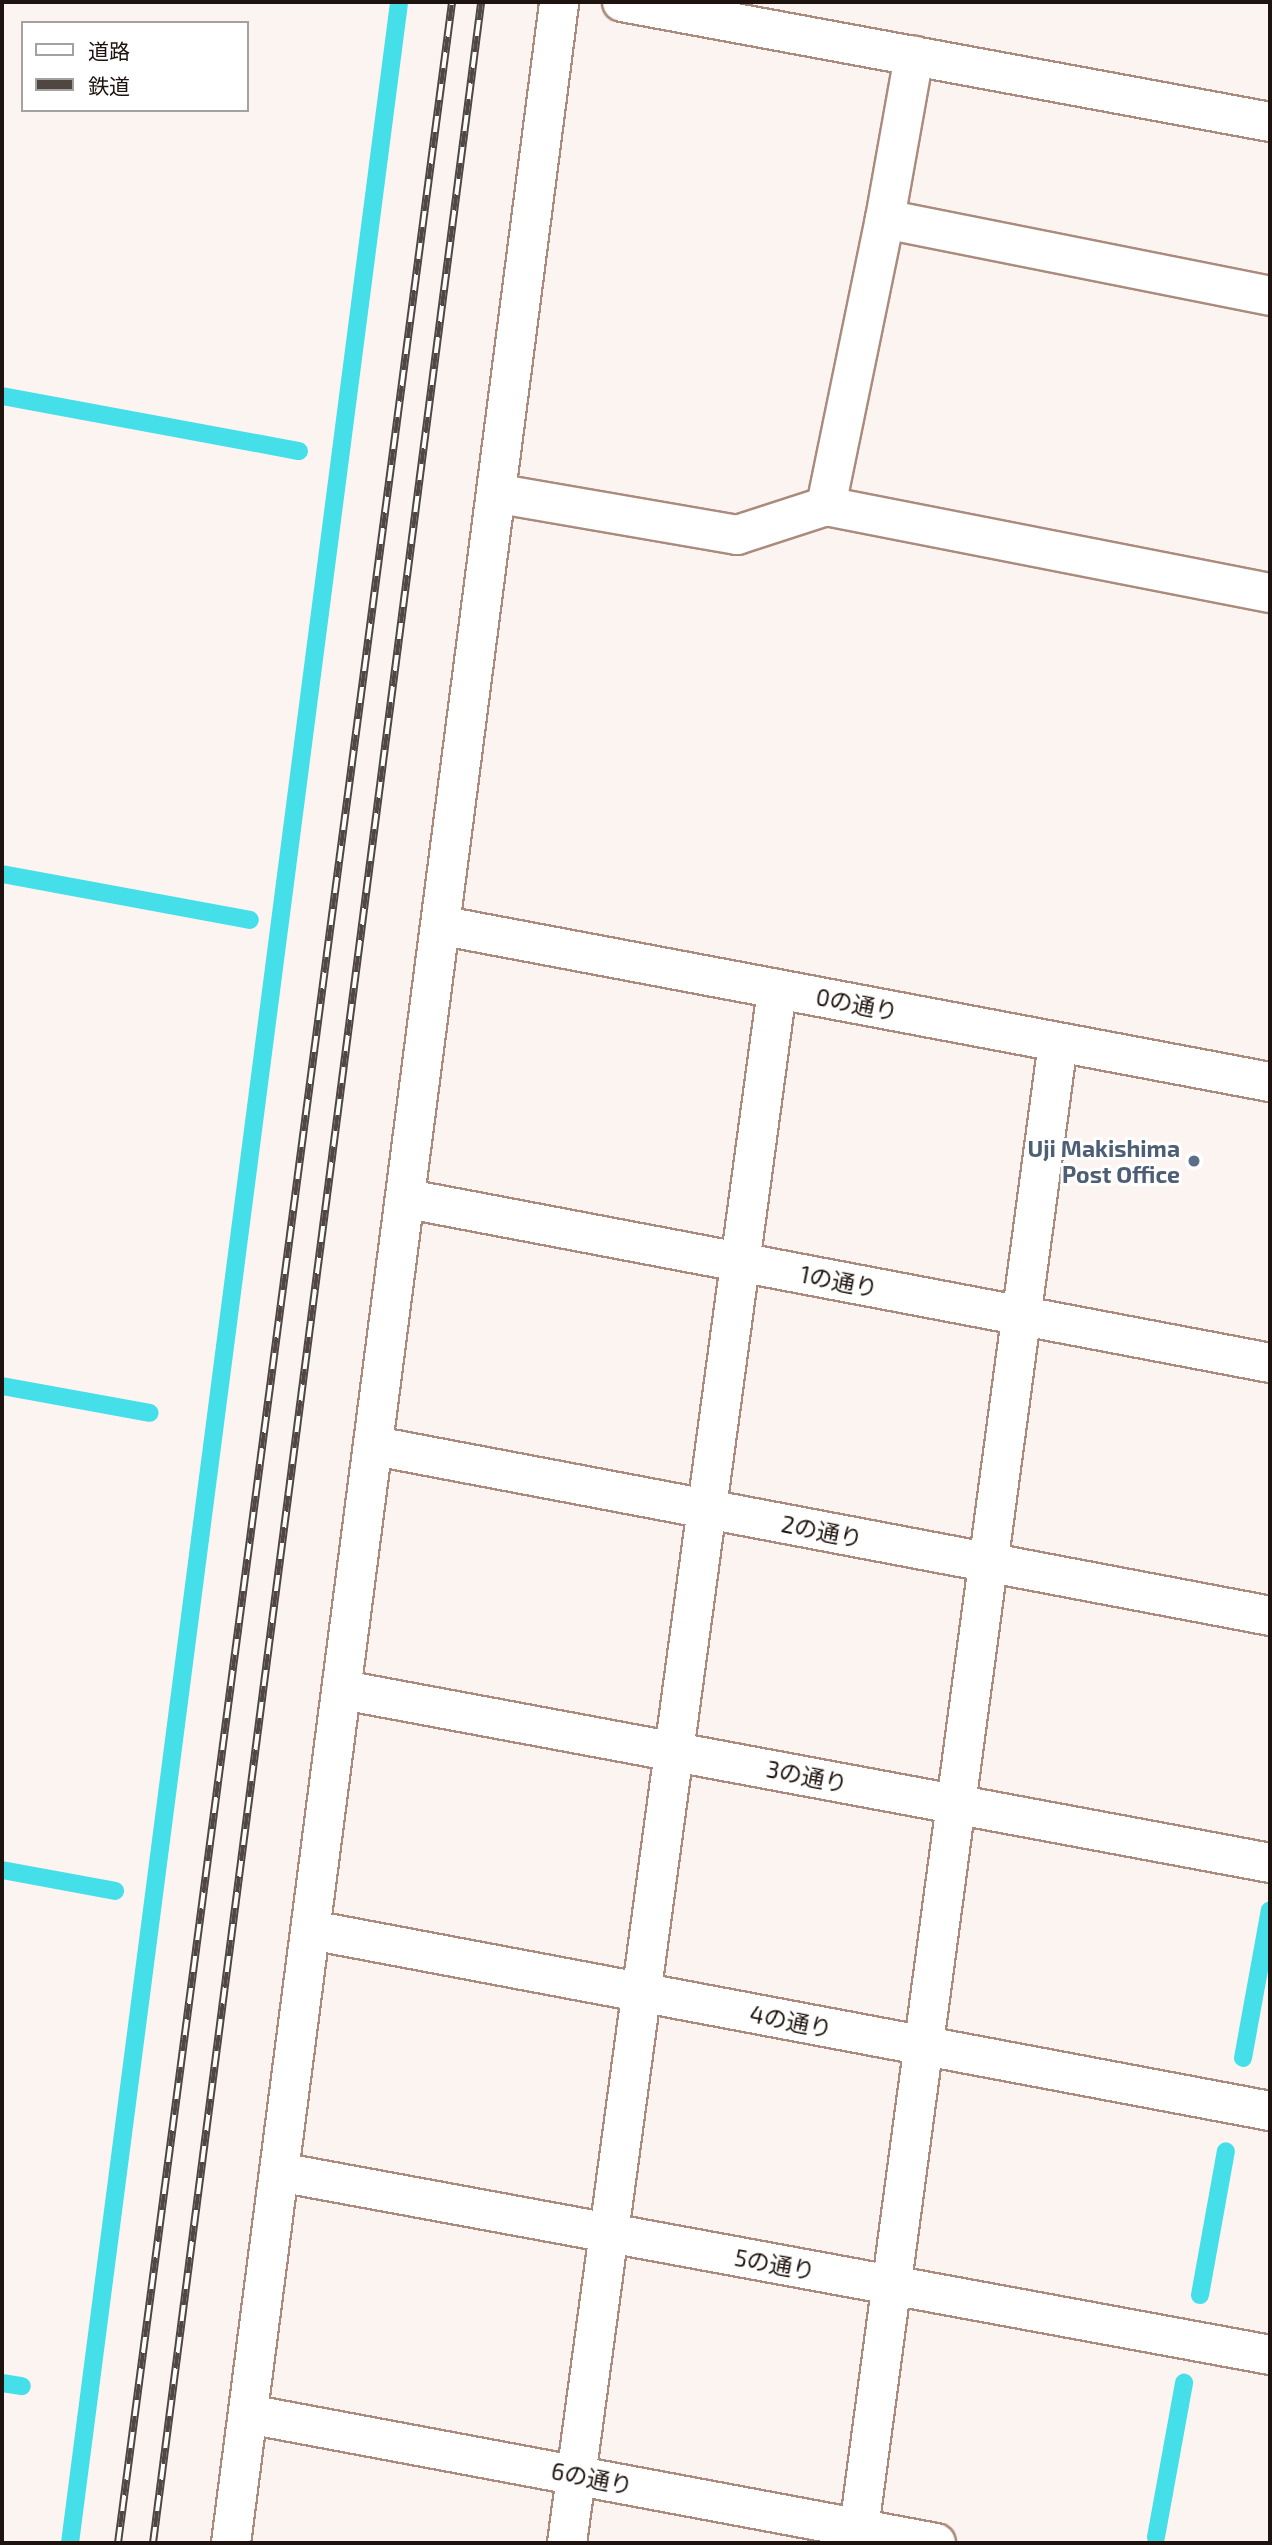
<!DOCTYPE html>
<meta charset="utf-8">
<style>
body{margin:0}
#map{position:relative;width:1272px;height:2545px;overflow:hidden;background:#fbf4f1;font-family:"Exo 2","Noto Sans JP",sans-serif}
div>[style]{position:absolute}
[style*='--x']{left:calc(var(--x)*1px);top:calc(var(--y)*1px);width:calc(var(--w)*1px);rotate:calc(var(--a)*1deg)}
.stream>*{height:18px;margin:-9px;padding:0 9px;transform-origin:9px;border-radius:9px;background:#44dfe9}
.roads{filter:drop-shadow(2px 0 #aa8b7d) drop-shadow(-2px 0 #aa8b7d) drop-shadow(0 2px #aa8b7d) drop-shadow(0 -2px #aa8b7d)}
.street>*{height:38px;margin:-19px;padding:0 19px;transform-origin:19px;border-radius:19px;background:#fff}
.secondary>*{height:38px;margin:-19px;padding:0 19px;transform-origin:19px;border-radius:19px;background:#fff}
.rail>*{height:8px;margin-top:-4px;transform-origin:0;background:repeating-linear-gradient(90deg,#fff 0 16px,#504642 0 32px);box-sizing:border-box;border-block:2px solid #504642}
.dots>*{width:19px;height:19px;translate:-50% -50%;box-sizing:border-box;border:4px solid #fff;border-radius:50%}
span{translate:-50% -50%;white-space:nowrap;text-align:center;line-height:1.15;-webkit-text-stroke:6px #fff;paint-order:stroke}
.street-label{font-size:23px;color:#1e130e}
.service-label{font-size:23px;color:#4e5e75;font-weight:700}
.right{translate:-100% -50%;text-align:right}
.frame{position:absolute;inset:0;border:4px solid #1e130e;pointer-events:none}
.legend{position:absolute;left:21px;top:21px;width:228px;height:91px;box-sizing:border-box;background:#fff;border:2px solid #a5a19f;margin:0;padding:9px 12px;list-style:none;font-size:21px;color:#1e130e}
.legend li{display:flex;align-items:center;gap:14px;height:35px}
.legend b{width:35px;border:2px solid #a5a19f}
</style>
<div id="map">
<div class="stream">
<i style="--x:2;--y:396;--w:302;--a:10.5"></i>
<i style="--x:2;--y:874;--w:252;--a:10.5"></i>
<i style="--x:2;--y:1386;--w:150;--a:10.3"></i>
<i style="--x:2;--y:1870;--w:115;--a:10.5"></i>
<i style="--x:1243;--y:2058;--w:150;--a:-79.7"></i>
<i style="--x:1200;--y:2295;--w:146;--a:-79.8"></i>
<i style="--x:2;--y:2383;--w:20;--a:9"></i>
<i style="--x:1156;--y:2537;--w:157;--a:-79.7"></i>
<i style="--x:70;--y:2543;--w:2562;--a:-82.62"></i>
</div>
<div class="roads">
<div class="street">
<i style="--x:622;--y:2;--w:659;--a:10.49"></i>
<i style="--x:885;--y:219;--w:166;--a:-79.9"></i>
<i style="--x:500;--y:494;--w:241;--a:9.8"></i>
<i style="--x:737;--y:535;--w:94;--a:-18"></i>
<i style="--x:826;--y:506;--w:452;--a:11.1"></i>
<i style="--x:826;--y:506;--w:293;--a:-78.4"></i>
<i style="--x:885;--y:219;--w:393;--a:11.3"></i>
<i style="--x:444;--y:926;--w:841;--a:10.7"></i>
<i style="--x:408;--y:1199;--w:877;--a:10.77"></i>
<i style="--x:375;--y:1446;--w:911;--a:10.75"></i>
<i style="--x:343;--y:1690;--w:943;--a:10.57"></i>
<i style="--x:311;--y:1930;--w:976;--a:10.69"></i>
<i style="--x:279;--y:2172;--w:1008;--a:10.46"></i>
<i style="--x:248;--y:2414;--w:700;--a:10.62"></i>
<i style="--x:567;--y:2543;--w:1568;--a:-82.3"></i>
<i style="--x:857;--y:2543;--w:1514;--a:-82.37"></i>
</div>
<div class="secondary">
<i style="--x:231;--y:2543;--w:2562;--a:-82.64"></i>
</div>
</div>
<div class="rail">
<i style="--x:118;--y:2543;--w:2563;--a:-82.51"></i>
<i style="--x:153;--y:2543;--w:2562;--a:-82.64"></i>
</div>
<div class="dots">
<i style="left:1194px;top:1161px;background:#5c6f8a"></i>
</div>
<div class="street-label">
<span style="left:857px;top:1004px;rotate:11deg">0の通り</span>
<span style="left:839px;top:1281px;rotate:11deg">1の通り</span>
<span style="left:822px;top:1531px;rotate:11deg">2の通り</span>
<span style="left:807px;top:1776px;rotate:11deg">3の通り</span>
<span style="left:791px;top:2021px;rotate:11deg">4の通り</span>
<span style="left:775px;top:2264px;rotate:10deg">5の通り</span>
<span style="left:592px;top:2478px;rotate:11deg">6の通り</span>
</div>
<div class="service-label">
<span class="right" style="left:1180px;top:1161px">Uji Makishima<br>Post Office</span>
</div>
<div class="frame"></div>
<ul class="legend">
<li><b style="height:9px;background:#fff"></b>道路</li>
<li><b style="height:9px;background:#504642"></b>鉄道</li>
</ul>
</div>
